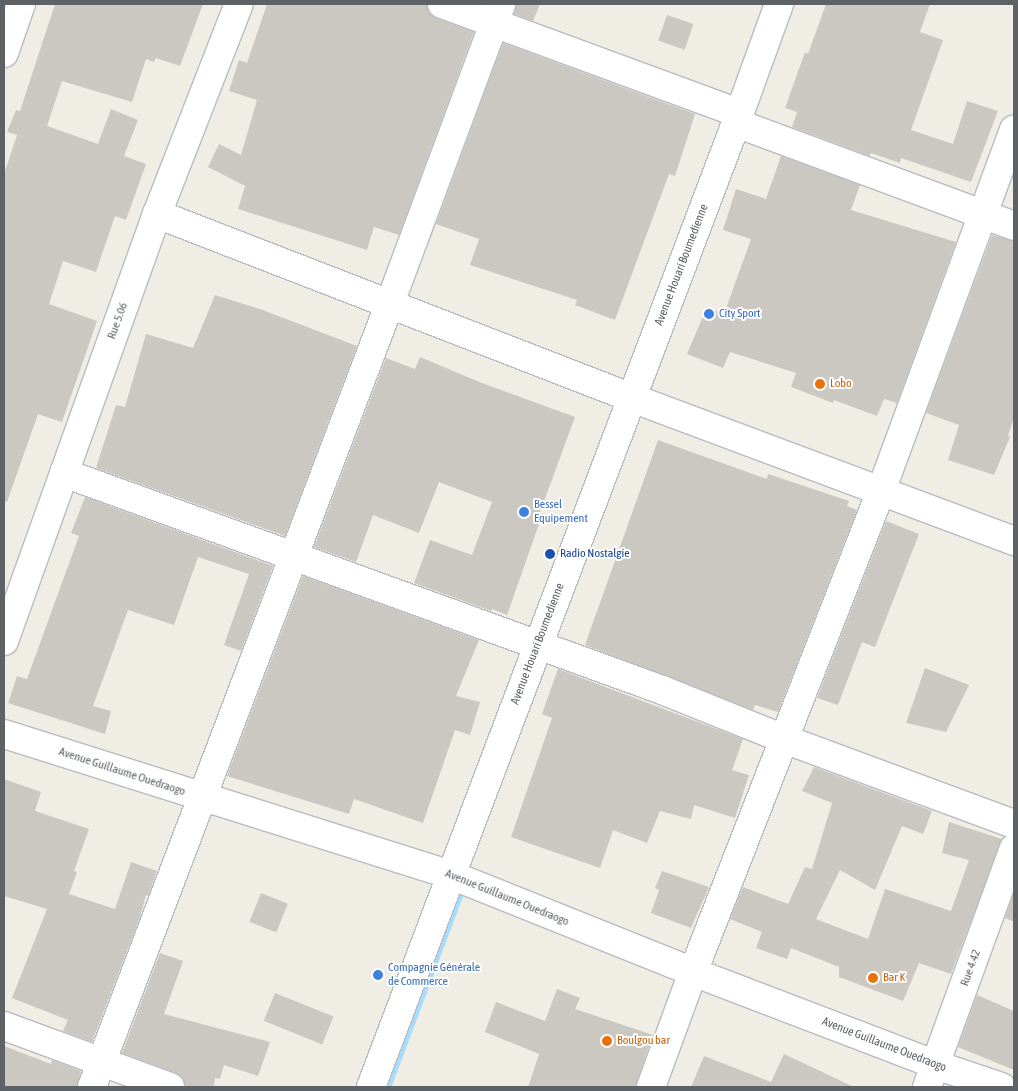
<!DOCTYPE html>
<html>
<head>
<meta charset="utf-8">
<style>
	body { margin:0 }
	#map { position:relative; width:1018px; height:1091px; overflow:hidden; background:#f0ede5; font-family:"Asap Condensed",sans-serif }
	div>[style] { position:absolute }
	.stream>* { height:9px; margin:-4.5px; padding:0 4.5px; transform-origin:4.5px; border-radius:4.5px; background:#a6ddff }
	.building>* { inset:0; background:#cbc8c2; transform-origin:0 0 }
	.roads { filter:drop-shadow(1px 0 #b8bbc0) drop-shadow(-1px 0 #b8bbc0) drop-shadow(0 1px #b8bbc0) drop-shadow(0 -1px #b8bbc0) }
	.street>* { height:28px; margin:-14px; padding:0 14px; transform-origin:14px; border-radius:14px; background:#fff }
	.secondary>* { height:28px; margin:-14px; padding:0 14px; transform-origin:14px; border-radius:14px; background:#fff }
	.dots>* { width:14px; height:14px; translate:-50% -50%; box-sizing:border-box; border:2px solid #fff; border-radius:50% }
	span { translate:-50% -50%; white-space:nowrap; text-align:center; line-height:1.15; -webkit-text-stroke:4px #fff; paint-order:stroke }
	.street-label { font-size:12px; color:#5d6267 }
	.shop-label { font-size:12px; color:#366cbe }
	.left { translate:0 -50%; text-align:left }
	.food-label { font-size:12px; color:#c56008 }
	.transit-label { font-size:12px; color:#164399 }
	.frame { position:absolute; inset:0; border:5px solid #5d6267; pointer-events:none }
</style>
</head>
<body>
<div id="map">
	<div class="stream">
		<i style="left:386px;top:1087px;width:207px;rotate:-69.4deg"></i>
	</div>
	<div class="building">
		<i style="clip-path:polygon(55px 4px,203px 4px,180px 66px,156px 58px,154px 62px,146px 59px,132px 102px,62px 81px,47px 126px,98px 144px,111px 109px,138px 120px,124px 156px,146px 164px,126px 220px,115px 216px,96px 272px,63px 261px,49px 304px,97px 321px,62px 422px,38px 414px,7px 502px,4px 501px,4px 174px,17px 135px,7px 132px,16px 110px,20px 111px)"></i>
		<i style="clip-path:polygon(267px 4px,427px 4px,430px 14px,436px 18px,474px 32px,399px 235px,374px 227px,367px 250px,238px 209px,245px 186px,208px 167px,219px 144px,241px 155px,257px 100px,229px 91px,239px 60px,247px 63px)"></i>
		<i style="clip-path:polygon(516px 4px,540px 4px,533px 21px,514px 14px)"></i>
		<i style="clip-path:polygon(826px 4px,930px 4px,920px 32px,943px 40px,911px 130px,953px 144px,967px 101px,998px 111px,971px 182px,901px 158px,900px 163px,871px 153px,870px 156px,792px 127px,797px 112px,785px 108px,805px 52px,808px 54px)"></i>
		<i style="left:667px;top:15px;width:28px;height:27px;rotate:19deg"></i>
		<i style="clip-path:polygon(503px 43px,695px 114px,675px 176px,669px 174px,615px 320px,575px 305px,577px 300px,470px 265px,479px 239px,436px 224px)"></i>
		<i style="clip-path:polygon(781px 156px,860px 185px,851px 210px,956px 242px,897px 403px,884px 399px,877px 416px,834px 400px,833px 403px,791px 387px,796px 373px,730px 352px,723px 368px,687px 354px,707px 307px,724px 314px,751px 239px,723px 230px,736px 189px,766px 199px)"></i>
		<i style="clip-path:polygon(992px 235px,1014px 241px,1014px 417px,1008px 436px,1010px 437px,994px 475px,948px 460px,959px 425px,926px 413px)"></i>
		<i style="clip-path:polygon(215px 295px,260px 309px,357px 346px,285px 536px,96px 468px,116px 405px,125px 407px,146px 334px,193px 348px)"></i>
		<i style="clip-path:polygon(420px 357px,482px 383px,575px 417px,536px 523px,539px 524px,507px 615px,492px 609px,491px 611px,414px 583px,430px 540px,472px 555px,492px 502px,439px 482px,419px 533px,373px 515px,356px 562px,314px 547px,386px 358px,415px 369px)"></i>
		<i style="clip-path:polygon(658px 440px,767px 479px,768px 474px,849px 501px,847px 506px,857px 510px,778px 712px,755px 705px,753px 710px,585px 645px)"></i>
		<i style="clip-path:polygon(85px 497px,273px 566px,241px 651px,224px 645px,249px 574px,198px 557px,174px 625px,128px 610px,93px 706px,111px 711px,105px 734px,8px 703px,17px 676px,27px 679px,79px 536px,71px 533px)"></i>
		<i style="clip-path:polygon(886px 521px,919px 534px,875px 647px,862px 642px,838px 705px,817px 698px)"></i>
		<i style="clip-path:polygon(303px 576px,479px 640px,456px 696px,480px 702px,470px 735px,455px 730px,423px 823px,354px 799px,349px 814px,227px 776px)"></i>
		<i style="clip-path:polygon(925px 668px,969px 685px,946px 732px,906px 723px)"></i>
		<i style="clip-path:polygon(558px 669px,743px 739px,732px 770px,749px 775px,735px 818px,694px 805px,691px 819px,660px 811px,647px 843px,613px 830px,600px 868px,511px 837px,552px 718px,542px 714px)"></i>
		<i style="clip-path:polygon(814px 767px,932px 811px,923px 834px,902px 826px,875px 890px,840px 870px,816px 919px,868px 939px,885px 889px,951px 911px,969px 860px,942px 853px,949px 822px,1002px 839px,951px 974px,919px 963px,903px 1001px,839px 977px,839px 967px,791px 948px,787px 959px,756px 948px,762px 932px,730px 919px,743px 887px,788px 904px,805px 867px,812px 869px,832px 803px,802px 791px)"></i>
		<i style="clip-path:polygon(4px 779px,41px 792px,35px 811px,89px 829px,74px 871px,77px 872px,69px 894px,115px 909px,131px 862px,157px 871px,148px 896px,146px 895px,140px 917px,92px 1042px,63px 1031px,68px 1020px,12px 998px,47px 909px,4px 896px)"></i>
		<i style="clip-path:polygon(662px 871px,709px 887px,691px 928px,651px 913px,659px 890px,655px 888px)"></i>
		<i style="left:261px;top:893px;width:29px;height:31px;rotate:22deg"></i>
		<i style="clip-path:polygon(1014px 893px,1014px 922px,1005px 918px)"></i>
		<i style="clip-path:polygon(160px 953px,183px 961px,164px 1014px,270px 1042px,258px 1076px,224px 1065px,220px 1079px,215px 1078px,214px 1087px,185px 1087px,182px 1077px,176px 1073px,122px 1053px)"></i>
		<i style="clip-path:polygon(557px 989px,580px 998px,575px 1009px,653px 1035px,635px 1087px,528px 1087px,539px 1054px,485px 1032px,496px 1002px,545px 1021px)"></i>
		<i style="left:275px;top:993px;width:63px;height:30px;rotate:22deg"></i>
		<i style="clip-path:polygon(977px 995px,1014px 1011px,1014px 1070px,958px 1047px)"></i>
		<i style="clip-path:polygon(4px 1046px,51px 1064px,52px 1060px,81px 1071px,77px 1087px,4px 1087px)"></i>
		<i style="clip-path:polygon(784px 1054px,854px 1087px,691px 1087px,704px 1056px,771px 1082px)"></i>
	</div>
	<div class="roads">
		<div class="street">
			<i style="left:442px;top:4px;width:316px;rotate:20.2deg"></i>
			<i style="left:4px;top:53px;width:52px;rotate:-70.9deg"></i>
			<i style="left:736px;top:123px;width:296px;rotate:20.3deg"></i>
			<i style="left:157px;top:214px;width:509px;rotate:21.17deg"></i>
			<i style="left:632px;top:398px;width:408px;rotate:20.5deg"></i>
			<i style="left:64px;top:473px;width:636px;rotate:19.94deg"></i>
			<i style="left:662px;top:690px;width:131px;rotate:21.9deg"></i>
			<i style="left:784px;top:739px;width:245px;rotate:20.3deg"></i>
			<i style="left:4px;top:641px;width:454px;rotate:-70.3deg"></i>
			<i style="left:157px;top:214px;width:225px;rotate:-68.7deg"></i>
			<i style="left:4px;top:734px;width:469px;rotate:17.5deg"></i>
			<i style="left:451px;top:875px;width:261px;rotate:21.8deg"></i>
			<i style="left:693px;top:972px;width:260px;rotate:20.9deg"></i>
			<i style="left:936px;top:1065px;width:69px;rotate:18.7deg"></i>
			<i style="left:4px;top:1026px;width:177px;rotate:20.2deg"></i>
			<i style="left:92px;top:1087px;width:839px;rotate:-69.19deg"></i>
			<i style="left:390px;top:303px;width:319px;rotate:-69.6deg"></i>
			<i style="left:651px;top:1087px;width:122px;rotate:-69.9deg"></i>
			<i style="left:693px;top:972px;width:516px;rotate:-68.65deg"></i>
			<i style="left:881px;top:491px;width:385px;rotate:-69.8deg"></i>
			<i style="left:927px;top:1087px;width:254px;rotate:-70deg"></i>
		</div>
		<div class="secondary">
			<i style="left:371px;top:1087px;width:1031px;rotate:-69.26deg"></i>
			<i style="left:736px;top:123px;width:127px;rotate:-70.1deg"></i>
		</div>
	</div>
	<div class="dots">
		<i style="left:709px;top:314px;background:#3f7fe0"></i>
		<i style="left:820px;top:384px;background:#e8710a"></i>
		<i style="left:524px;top:512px;background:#3f7fe0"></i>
		<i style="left:550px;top:554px;background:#1a4fb4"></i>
		<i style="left:378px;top:975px;background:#3f7fe0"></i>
		<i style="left:873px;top:978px;background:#e8710a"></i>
		<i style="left:607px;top:1041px;background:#e8710a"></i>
	</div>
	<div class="street-label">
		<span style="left:682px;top:265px;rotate:-69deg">Avenue Houari Boumedienne</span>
		<span style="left:118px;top:321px;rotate:-70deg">Rue 5.06</span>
		<span style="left:538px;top:644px;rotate:-69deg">Avenue Houari Boumedienne</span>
		<span style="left:122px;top:772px;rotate:18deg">Avenue Guillaume Ouedraogo</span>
		<span style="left:507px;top:898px;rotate:22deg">Avenue Guillaume Ouedraogo</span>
		<span style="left:971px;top:968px;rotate:-70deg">Rue 4.42</span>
		<span style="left:884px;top:1045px;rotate:21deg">Avenue Guillaume Ouedraogo</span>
	</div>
	<div class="shop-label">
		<span class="left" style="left:719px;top:314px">City Sport</span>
		<span class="left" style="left:534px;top:512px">Bessel<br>Equipement</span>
		<span class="left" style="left:388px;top:975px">Compagnie Générale<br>de Commerce</span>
	</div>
	<div class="food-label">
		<span class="left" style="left:830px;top:384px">Lobo</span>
		<span class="left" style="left:883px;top:978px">Bar K</span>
		<span class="left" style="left:617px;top:1041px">Boulgou bar</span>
	</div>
	<div class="transit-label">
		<span class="left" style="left:560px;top:554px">Radio Nostalgie</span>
	</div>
	<div class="frame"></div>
</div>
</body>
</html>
